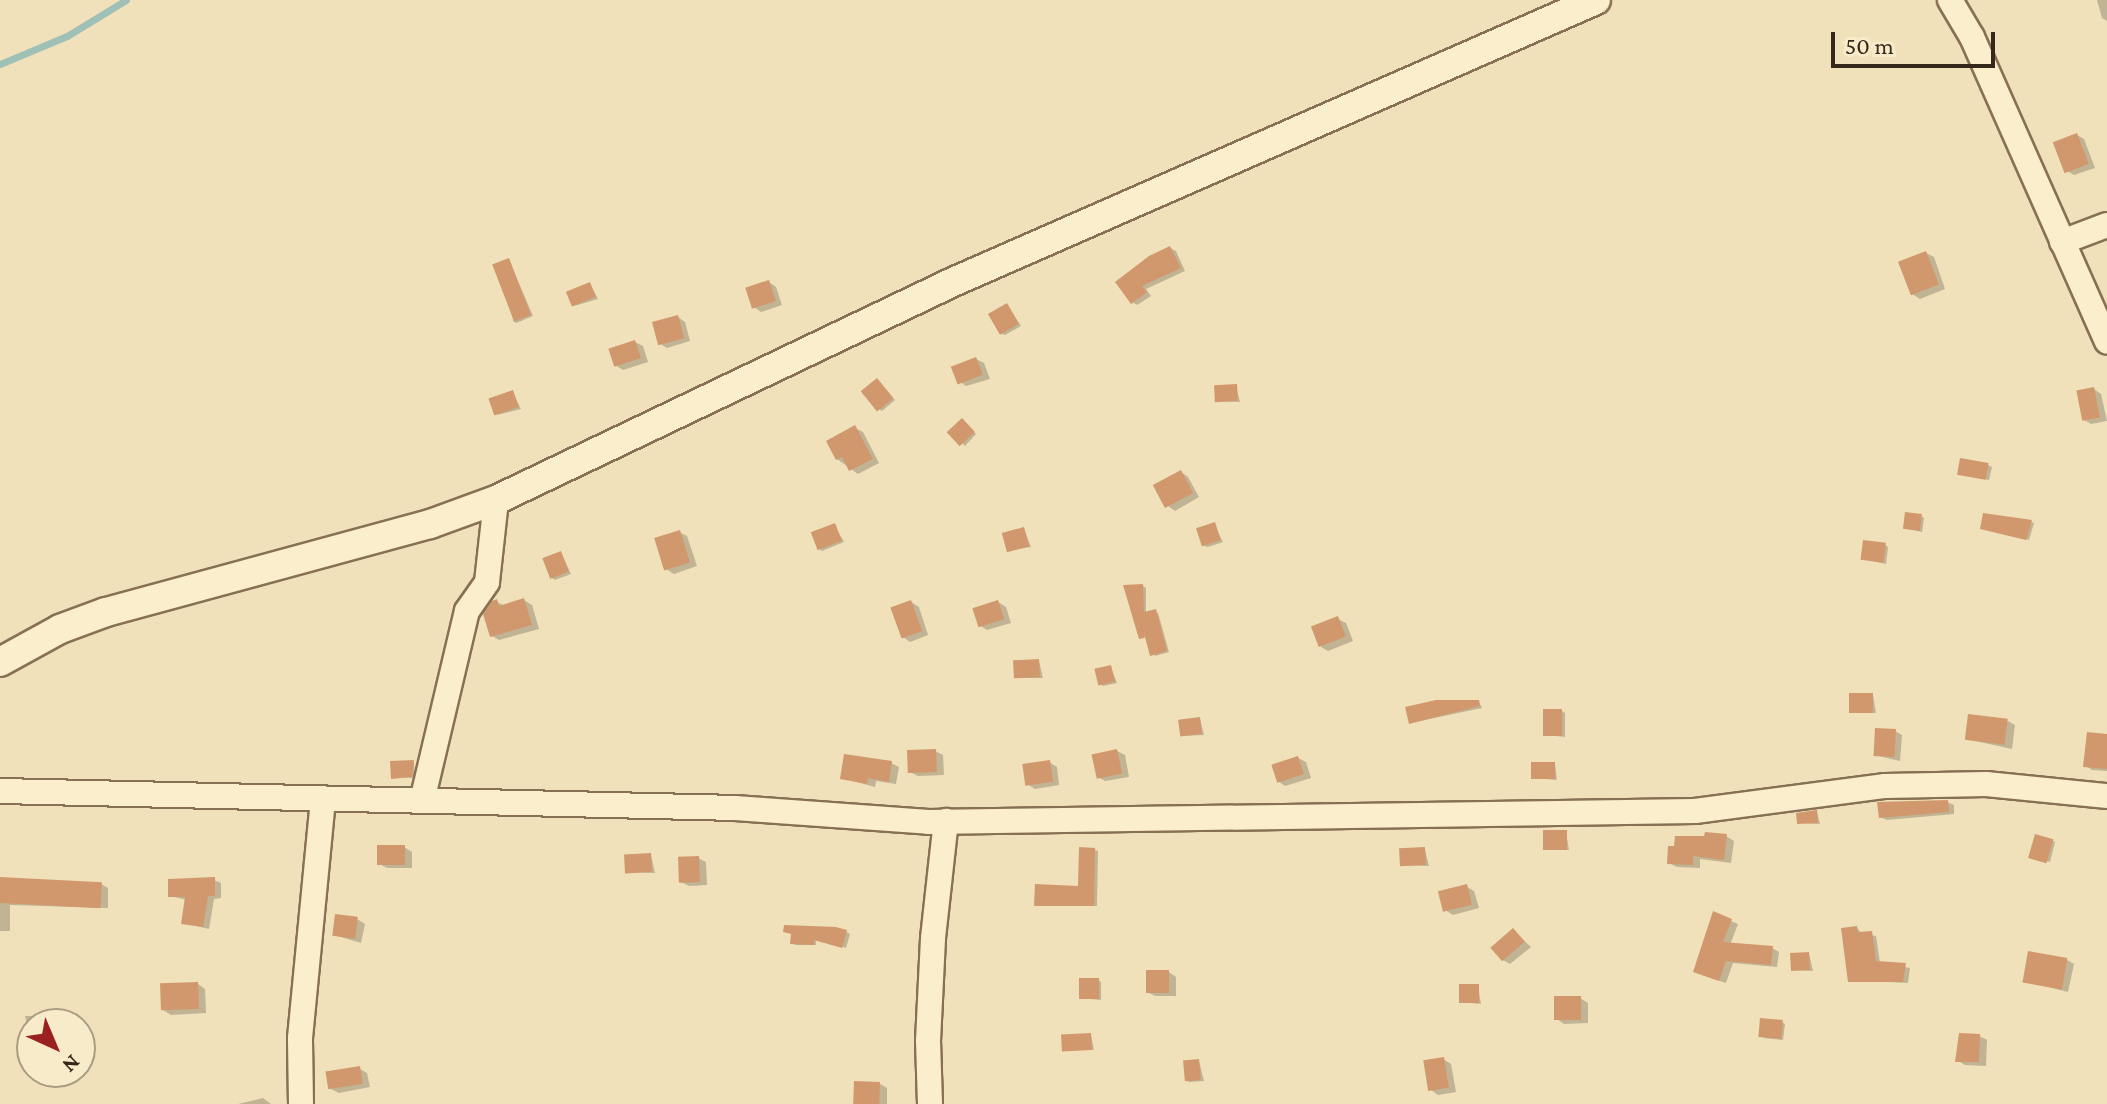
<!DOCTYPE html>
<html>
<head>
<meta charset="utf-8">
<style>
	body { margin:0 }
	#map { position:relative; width:2107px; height:1104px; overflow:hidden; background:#f0e1ba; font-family:"Crimson Pro",serif }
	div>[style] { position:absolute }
	.shadow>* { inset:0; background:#0003 }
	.stream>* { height:7px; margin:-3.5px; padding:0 3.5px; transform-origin:3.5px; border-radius:3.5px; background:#9fc0b7 }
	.building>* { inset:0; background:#d1986d; transform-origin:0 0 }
	.roads { filter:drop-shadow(2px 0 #877053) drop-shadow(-2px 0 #877053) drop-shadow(0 2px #877053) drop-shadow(0 -2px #877053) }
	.minor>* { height:24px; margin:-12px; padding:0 12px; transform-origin:12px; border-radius:12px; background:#fbeecd }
	.tertiary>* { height:28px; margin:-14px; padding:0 14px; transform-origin:14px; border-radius:14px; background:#fbeecd }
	span { translate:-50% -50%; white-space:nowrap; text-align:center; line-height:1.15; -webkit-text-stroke:7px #f7ebc9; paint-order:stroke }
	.north { position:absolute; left:16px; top:1008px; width:80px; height:80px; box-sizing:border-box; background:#f7ebc9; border:2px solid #a99d83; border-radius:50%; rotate:136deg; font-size:22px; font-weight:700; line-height:32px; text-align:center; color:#352719 }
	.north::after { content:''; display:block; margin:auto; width:28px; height:36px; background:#9a2120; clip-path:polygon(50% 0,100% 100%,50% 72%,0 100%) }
	.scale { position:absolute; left:1831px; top:32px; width:164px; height:36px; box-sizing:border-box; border:4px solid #352719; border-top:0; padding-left:10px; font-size:24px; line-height:28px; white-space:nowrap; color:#352719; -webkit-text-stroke:6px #f7ebc9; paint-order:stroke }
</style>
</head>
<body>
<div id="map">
	<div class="shadow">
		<i style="clip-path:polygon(2097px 0,2107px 0,2107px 21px,2102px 18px)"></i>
		<i style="clip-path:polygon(2077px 135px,2084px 139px,2095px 168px,2074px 175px,2067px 171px)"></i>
		<i style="clip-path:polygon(1170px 248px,1176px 251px,1185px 271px,1146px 289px,1151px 296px,1137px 305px,1132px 302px,1118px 282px)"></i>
		<i style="clip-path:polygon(1926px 253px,1934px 257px,1945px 289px,1920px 299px,1912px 294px)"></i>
		<i style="clip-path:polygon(509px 260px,533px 316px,516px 323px,513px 321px)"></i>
		<i style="clip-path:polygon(769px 282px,776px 287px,782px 305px,761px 312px,754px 307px)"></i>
		<i style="clip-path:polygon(590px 284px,598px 299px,574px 306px)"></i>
		<i style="clip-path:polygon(1007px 305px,1021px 326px,1005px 335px,1002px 334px)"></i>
		<i style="clip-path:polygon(678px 317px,685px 322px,690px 341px,667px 348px,659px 343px)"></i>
		<i style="clip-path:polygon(635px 342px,643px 346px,648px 362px,623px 370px,615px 365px)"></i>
		<i style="clip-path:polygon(976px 359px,984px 363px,990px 379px,966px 386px,959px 381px)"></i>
		<i style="clip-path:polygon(878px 380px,895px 400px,882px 411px,879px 409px)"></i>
		<i style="clip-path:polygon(1236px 386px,1240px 402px,1217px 401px)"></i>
		<i style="clip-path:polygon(2094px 389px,2101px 394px,2107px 421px,2091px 424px,2084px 420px)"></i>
		<i style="clip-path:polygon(513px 393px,521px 409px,497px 415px)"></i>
		<i style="clip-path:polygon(965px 422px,976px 434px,965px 446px,950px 432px)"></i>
		<i style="clip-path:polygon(855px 428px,863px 432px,879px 463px,858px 474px,837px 459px)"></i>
		<i style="clip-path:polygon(1988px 465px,1992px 467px,1989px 480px,1962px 475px)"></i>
		<i style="clip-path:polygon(1181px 472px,1188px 477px,1199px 497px,1175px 511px,1168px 506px)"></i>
		<i style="clip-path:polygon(1921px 516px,1924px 518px,1922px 532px,1905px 528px)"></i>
		<i style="clip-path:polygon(2031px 522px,2034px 523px,2029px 540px,1986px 529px)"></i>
		<i style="clip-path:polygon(1214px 525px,1223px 542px,1208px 547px,1204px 546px)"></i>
		<i style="clip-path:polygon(835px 526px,844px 542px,822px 551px,819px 549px)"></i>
		<i style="clip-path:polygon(1024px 529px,1031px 547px,1008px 551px)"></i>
		<i style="clip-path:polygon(679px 532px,687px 536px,697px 566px,674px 574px,666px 569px)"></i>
		<i style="clip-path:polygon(1885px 545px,1888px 547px,1886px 564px,1862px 559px)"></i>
		<i style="clip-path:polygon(561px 553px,571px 574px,555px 580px,552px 578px)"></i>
		<i style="clip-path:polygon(1143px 586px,1146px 588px,1146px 613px,1158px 613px,1169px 652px,1155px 656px,1147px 638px,1140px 637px)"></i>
		<i style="clip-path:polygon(524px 600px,532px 605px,539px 629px,499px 640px,492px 636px,497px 602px,505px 606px)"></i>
		<i style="clip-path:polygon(911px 602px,919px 607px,928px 635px,910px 642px,903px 637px)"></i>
		<i style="clip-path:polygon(998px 602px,1006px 607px,1011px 623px,987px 630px,979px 625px)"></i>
		<i style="clip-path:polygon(1338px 619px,1346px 623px,1353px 641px,1328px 651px,1321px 647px)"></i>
		<i style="clip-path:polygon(1039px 661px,1043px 678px,1016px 678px)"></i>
		<i style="clip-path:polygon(1111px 667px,1117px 683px,1103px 686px,1100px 684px)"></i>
		<i style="clip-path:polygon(1873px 695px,1876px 713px,1851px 712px)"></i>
		<i style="clip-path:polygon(1479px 702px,1482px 708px,1410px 723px)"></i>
		<i style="clip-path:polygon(1562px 711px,1565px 713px,1565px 737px,1546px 735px)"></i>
		<i style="clip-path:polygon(1200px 719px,1204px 735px,1182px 736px)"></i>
		<i style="clip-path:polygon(2008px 721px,2015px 725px,2012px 749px,1966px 739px)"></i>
		<i style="clip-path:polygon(1895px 731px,1902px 735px,1900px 761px,1874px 755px)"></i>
		<i style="clip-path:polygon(2107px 736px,2107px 771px,2092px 770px,2085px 765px)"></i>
		<i style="clip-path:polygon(935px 751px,943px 755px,944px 775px,918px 776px,910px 772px)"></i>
		<i style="clip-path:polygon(1117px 751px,1125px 755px,1129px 777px,1105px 781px,1098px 777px)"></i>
		<i style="clip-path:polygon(1298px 758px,1306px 762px,1311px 778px,1285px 786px,1278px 781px)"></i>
		<i style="clip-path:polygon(414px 762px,415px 778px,393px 777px,392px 763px)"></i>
		<i style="clip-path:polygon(1049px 762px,1057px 767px,1059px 785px,1035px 789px,1027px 784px)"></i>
		<i style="clip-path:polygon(891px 763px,899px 767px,896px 784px,876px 781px,875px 787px,842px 778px)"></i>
		<i style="clip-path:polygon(1555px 764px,1557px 780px,1533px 778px)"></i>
		<i style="clip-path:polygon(1947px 802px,1954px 805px,1954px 814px,1887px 820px,1880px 817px)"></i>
		<i style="clip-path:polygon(1817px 812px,1820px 824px,1799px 823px)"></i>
		<i style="clip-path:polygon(1566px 832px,1569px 850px,1545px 848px)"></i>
		<i style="clip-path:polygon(1726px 836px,1734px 841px,1731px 863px,1700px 859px,1700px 868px,1677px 867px,1669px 863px)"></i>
		<i style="clip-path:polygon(2052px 840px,2055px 842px,2050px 862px,2035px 858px)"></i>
		<i style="clip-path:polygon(404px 847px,412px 852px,412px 868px,387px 868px,379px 864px)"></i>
		<i style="clip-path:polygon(1095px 850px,1098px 851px,1097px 906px,1036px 905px,1080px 888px)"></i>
		<i style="clip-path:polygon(1425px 850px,1429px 866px,1402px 865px)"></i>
		<i style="clip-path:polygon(651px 855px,655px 873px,626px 872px)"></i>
		<i style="clip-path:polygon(698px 858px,706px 862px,707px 885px,689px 886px,681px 882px)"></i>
		<i style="clip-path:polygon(0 879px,101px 884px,108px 888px,108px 908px,10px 905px,10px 931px,0 931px)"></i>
		<i style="clip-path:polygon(214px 880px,221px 883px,221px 898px,214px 899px,209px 929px,183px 923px,187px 900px,170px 896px)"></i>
		<i style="clip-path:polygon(1467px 887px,1474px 891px,1479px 908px,1453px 915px,1445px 910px)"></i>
		<i style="clip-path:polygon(357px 919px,365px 924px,361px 943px,334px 935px)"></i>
		<i style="clip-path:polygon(1731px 921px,1738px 924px,1730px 945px,1772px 948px,1779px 952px,1777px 967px,1733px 963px,1726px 983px,1702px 975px)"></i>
		<i style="clip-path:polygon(785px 927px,847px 932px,850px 934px,846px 948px,816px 940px,816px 945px,795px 945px,793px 934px)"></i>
		<i style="clip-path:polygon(1857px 928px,1862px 934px,1876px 936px,1880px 963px,1910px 968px,1908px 983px,1849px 980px)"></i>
		<i style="clip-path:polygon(1513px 931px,1531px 947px,1510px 964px,1503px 960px)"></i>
		<i style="clip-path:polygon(1809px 954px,1813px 971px,1793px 970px)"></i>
		<i style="clip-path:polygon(2067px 960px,2074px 964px,2068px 992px,2024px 981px)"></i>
		<i style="clip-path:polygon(1169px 972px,1176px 977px,1176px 996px,1155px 996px,1147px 992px)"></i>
		<i style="clip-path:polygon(1098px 980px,1101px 982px,1101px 1000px,1080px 998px)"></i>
		<i style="clip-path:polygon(198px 984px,205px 989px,206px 1013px,171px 1015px,163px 1010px)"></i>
		<i style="clip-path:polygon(1478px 986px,1481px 1004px,1460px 1002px)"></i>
		<i style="clip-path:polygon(1580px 998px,1588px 1003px,1588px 1023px,1564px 1024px,1557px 1019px)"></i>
		<i style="clip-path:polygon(25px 1016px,47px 1016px,50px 1024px,32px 1024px,32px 1031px,28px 1031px)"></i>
		<i style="clip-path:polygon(1782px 1022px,1785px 1024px,1783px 1040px,1763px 1038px)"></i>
		<i style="clip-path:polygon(1091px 1035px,1094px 1050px,1063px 1049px)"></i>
		<i style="clip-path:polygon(1979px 1036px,1987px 1040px,1986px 1066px,1965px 1065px,1957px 1060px)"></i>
		<i style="clip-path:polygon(1443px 1059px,1451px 1064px,1456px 1092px,1438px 1095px,1431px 1090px)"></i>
		<i style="clip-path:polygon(1199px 1061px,1204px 1081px,1189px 1082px,1186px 1080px)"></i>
		<i style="clip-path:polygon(360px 1069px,367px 1073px,370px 1087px,339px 1093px,331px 1089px)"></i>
		<i style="clip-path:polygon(880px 1084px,887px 1088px,887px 1104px,855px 1104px)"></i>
		<i style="clip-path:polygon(263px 1098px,271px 1104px,238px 1104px)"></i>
	</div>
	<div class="stream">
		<i style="left:0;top:64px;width:73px;rotate:-22.7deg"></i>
		<i style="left:67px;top:36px;width:69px;rotate:-31.4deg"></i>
	</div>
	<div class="building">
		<i style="left:2077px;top:133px;width:33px;height:26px;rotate:69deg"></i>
		<i style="clip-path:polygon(1170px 246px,1181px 268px,1142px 286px,1147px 292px,1131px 304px,1115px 282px,1149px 256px)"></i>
		<i style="left:1926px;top:251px;width:36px;height:30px;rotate:69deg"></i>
		<i style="left:509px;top:258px;width:61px;height:18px;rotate:69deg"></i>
		<i style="left:769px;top:280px;width:22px;height:25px;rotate:72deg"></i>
		<i style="left:590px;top:282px;width:16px;height:26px;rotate:68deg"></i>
		<i style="left:1007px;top:303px;width:24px;height:22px;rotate:60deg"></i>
		<i style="left:678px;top:315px;width:24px;height:27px;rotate:75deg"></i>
		<i style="left:635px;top:340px;width:19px;height:28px;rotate:72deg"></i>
		<i style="left:976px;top:357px;width:19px;height:27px;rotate:69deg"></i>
		<i style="left:877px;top:378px;width:26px;height:21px;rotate:51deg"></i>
		<i style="left:1237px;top:384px;width:17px;height:23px;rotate:87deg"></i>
		<i style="left:2094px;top:387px;width:31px;height:18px;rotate:79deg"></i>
		<i style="left:513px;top:390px;width:18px;height:26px;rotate:71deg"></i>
		<i style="left:962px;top:418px;width:19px;height:21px;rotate:47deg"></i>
		<i style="clip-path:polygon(855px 425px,873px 459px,849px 471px,842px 457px,836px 460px,826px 441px)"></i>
		<i style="left:1960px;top:458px;width:29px;height:17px;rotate:10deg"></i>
		<i style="left:1181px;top:470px;width:26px;height:32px;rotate:62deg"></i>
		<i style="left:1905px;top:512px;width:17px;height:17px;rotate:7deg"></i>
		<i style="clip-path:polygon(1983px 513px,2032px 520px,2026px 540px,1980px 529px)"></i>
		<i style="left:1215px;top:522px;width:19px;height:20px;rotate:72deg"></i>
		<i style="left:835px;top:523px;width:19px;height:26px;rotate:69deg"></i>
		<i style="left:1024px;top:527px;width:20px;height:23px;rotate:75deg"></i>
		<i style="left:680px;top:530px;width:34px;height:27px;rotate:73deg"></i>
		<i style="left:1863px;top:540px;width:23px;height:20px;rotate:7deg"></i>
		<i style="left:561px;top:551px;width:22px;height:20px;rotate:69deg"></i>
		<i style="clip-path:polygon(1143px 584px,1144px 612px,1156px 609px,1167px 651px,1150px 656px,1144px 633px,1144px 638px,1139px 639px,1123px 585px)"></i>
		<i style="clip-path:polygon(524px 598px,532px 625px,490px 637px,483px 614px,492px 601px,497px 599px,499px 606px)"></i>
		<i style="left:911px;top:600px;width:33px;height:22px;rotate:70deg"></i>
		<i style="left:998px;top:600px;width:20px;height:27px;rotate:72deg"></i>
		<i style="left:1338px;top:616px;width:22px;height:29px;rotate:69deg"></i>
		<i style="left:1039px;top:659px;width:18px;height:26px;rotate:87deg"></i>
		<i style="left:1111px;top:665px;width:17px;height:17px;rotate:77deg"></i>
		<i style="left:1849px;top:693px;width:24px;height:20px"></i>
		<i style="clip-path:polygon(1436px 700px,1479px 700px,1480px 706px,1409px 724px,1405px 707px)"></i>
		<i style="left:1562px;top:709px;width:27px;height:19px;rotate:90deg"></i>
		<i style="left:1968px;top:714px;width:40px;height:26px;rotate:7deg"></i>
		<i style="left:1200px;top:717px;width:17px;height:22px;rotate:83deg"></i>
		<i style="left:1875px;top:728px;width:21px;height:28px;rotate:3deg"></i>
		<i style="clip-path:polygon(2087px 732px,2107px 734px,2107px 769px,2083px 767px)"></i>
		<i style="left:936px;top:749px;width:23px;height:29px;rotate:88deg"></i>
		<i style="left:1117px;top:749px;width:25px;height:26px;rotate:78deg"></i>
		<i style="clip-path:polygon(844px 754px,892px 761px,889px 782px,868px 778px,867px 784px,840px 779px)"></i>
		<i style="left:1298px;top:756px;width:19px;height:28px;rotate:72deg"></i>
		<i style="clip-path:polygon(414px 760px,412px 777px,391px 779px,390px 761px)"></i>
		<i style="left:1050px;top:760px;width:22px;height:28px;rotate:82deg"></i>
		<i style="left:1531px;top:762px;width:24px;height:17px"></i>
		<i style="clip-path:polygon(1948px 800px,1949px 812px,1879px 818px,1877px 802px)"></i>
		<i style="clip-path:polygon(1817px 810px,1818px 823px,1797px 824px,1796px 813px)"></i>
		<i style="left:1543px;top:830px;width:24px;height:20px"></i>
		<i style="clip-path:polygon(1705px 832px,1727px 834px,1724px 860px,1693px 856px,1693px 865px,1667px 864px,1668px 846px,1674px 846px,1675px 836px,1704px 836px)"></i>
		<i style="left:2035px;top:834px;width:19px;height:25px;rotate:16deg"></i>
		<i style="left:405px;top:845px;width:20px;height:28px;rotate:90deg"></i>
		<i style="clip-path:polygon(1079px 847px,1095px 848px,1094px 906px,1034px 906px,1035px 884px,1078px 886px)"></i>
		<i style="left:1425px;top:847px;width:18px;height:26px;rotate:87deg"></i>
		<i style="left:651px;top:853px;width:19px;height:27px;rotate:87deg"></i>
		<i style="left:699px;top:856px;width:26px;height:21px;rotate:88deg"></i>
		<i style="left:0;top:877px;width:102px;height:26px;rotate:3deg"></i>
		<i style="clip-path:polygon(215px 877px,215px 896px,208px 896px,203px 927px,181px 924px,185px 897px,168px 897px,168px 879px)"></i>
		<i style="left:1467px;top:884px;width:21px;height:30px;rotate:76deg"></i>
		<i style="clip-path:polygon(1713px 911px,1732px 919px,1723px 942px,1773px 946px,1771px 965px,1726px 961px,1719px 981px,1693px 972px)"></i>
		<i style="left:335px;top:914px;width:23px;height:22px;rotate:7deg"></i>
		<i style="clip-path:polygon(784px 925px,836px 927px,847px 930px,842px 948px,814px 940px,814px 945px,790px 944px,791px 934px,783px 932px)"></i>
		<i style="clip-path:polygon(1857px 926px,1858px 932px,1872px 931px,1876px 961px,1906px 963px,1903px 982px,1848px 982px,1841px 928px)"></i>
		<i style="left:1513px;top:928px;width:18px;height:30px;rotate:49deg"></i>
		<i style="left:2028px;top:951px;width:40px;height:32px;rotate:10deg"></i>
		<i style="left:1809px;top:952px;width:18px;height:19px;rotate:87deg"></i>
		<i style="left:1146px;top:970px;width:23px;height:23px"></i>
		<i style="left:1079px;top:978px;width:20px;height:21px"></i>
		<i style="left:198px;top:982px;width:27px;height:38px;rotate:88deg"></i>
		<i style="left:1459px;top:984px;width:20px;height:19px"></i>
		<i style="left:1581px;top:996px;width:24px;height:27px;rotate:90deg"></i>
		<i style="left:1760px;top:1018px;width:23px;height:19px;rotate:5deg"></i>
		<i style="left:1091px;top:1033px;width:17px;height:30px;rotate:87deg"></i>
		<i style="clip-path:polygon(1959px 1033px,1980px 1034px,1979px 1062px,1955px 1062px)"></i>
		<i style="left:1444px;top:1057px;width:31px;height:21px;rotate:81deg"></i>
		<i style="left:1199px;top:1059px;width:21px;height:16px;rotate:85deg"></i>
		<i style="left:360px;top:1066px;width:18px;height:35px;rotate:81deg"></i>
		<i style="left:854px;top:1081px;width:26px;height:23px;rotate:2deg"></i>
	</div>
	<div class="roads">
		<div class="minor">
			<i style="left:1950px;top:0;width:43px;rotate:59.3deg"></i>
			<i style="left:1972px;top:37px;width:333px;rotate:66.1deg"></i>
			<i style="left:2062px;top:242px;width:48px;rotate:-20.7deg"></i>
			<i style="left:0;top:791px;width:735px;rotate:1.32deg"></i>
			<i style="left:735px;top:808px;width:194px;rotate:4.1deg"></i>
			<i style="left:928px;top:822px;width:767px;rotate:-0.82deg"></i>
			<i style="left:1695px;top:811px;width:192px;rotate:-7.5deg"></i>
			<i style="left:1885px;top:786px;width:101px;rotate:-1.1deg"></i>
			<i style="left:1986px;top:784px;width:122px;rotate:5.7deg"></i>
			<i style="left:422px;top:801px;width:195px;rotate:-76.7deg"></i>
			<i style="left:467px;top:611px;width:35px;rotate:-55deg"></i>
			<i style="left:487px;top:582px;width:82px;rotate:-83.7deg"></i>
			<i style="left:301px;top:1104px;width:66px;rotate:-90.9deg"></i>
			<i style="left:300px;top:1038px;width:241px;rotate:-84.5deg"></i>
			<i style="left:930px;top:1104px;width:63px;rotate:-91.8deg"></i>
			<i style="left:928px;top:1041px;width:103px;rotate:-87.2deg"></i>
			<i style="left:933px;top:938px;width:118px;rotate:-83.7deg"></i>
		</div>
		<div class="tertiary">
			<i style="left:0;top:662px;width:68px;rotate:-28.8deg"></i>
			<i style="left:60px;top:629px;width:49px;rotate:-20.3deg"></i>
			<i style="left:106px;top:612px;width:336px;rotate:-15.2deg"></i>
			<i style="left:430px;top:524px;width:70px;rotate:-20deg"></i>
			<i style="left:496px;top:500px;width:506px;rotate:-25.5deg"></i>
			<i style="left:953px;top:282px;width:702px;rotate:-23.68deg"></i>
		</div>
	</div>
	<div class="north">N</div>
	<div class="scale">50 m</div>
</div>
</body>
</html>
